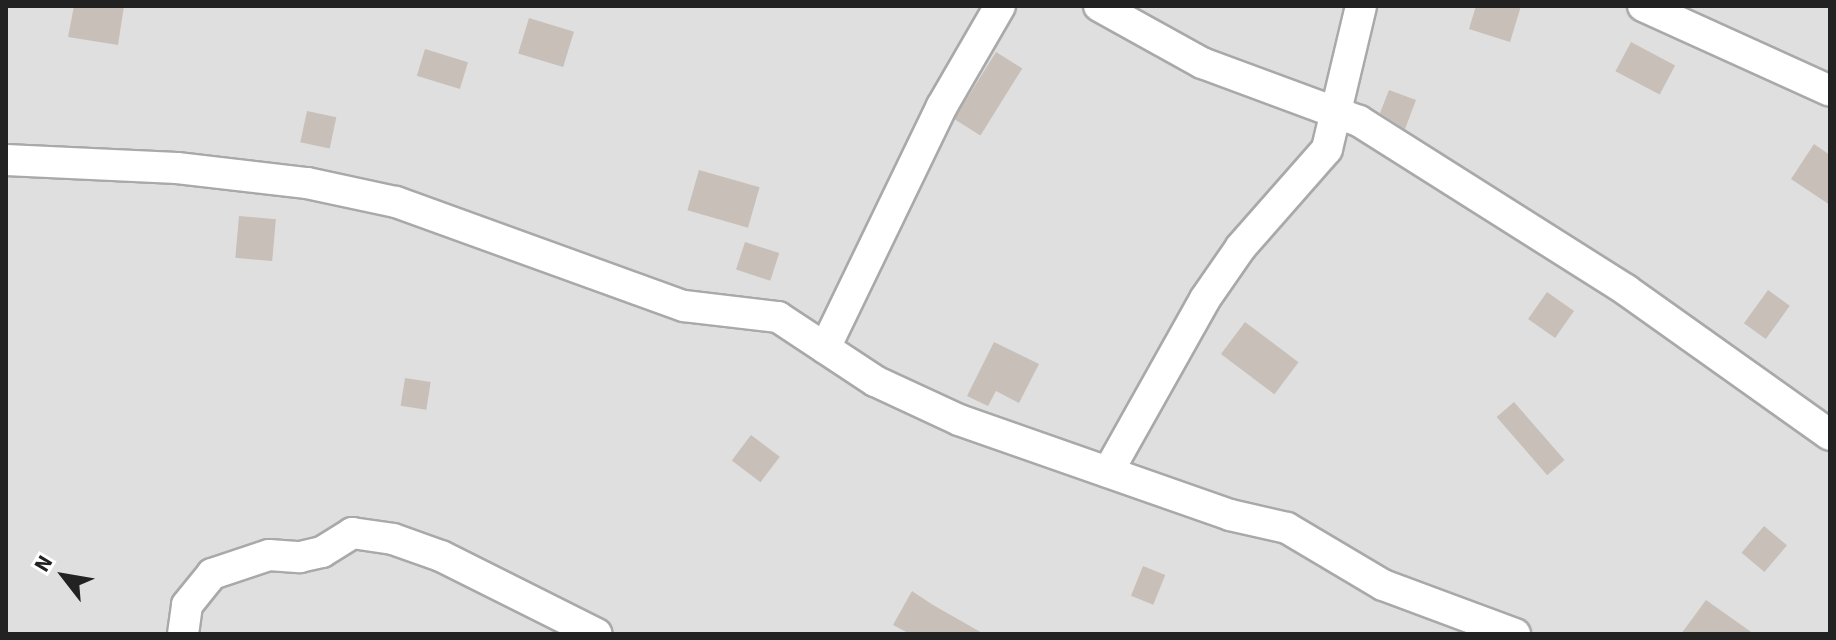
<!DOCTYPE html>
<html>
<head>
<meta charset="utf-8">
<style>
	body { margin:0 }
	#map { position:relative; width:1836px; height:640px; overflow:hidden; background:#f2efe9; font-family:"Source Sans 3",sans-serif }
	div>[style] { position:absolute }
	.residential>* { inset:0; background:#e0dfdf; transform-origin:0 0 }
	.building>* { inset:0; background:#c7bfb8; transform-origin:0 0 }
	.roads { filter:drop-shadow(2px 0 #a9a9a9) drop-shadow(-2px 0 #a9a9a9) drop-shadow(0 2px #a9a9a9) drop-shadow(0 -2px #a9a9a9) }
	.minor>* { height:30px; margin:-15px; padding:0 15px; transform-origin:15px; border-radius:15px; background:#fff }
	span { translate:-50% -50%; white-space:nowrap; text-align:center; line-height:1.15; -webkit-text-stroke:6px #fff; paint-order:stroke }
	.frame { position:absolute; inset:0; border:8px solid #222; pointer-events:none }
	.north { position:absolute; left:24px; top:536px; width:80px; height:80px; -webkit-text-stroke:6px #fff; paint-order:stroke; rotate:301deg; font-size:22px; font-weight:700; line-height:32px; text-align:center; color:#222 }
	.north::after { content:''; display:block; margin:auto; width:28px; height:36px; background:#222; clip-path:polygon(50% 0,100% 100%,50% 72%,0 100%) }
</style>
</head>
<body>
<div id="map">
	<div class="residential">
		<i style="left:6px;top:6px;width:1824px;height:628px"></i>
	</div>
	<div class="building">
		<i style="clip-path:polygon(74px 6px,124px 6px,118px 45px,68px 37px)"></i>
		<i style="clip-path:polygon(1476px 6px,1521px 6px,1510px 42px,1469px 29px)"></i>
		<i style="left:529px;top:18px;width:47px;height:37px;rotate:17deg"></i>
		<i style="left:1631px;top:42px;width:50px;height:33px;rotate:28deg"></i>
		<i style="left:425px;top:49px;width:45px;height:28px;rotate:17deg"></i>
		<i style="left:996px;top:52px;width:31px;height:79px;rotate:32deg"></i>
		<i style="clip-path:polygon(1389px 90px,1416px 100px,1405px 129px,1380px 113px)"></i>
		<i style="left:307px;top:111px;width:30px;height:32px;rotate:12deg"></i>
		<i style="clip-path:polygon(1814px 144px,1830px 155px,1830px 205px,1791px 179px)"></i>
		<i style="left:699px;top:170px;width:63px;height:42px;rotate:16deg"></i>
		<i style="left:239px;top:216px;width:37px;height:42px;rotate:5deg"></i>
		<i style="left:745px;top:242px;width:36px;height:29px;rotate:18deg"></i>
		<i style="left:1768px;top:290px;width:27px;height:41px;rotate:36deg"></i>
		<i style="left:1547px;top:292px;width:33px;height:33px;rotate:35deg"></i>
		<i style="left:1245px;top:322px;width:67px;height:40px;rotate:37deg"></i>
		<i style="clip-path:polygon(994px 342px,1039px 364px,1019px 403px,996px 391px,988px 406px,967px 396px)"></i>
		<i style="left:405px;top:378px;width:26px;height:28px;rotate:9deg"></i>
		<i style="left:1514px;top:402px;width:77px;height:23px;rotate:49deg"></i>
		<i style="left:751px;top:435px;width:36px;height:32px;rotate:37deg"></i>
		<i style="left:1764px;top:526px;width:30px;height:35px;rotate:40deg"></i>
		<i style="left:1143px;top:566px;width:24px;height:32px;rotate:22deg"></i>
		<i style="clip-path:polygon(912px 591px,933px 605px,984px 634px,910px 634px,893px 625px)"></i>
		<i style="clip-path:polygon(1706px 600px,1754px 634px,1681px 634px)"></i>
	</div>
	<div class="roads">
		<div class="minor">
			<i style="left:1099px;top:6px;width:118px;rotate:29deg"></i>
			<i style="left:1202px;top:63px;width:167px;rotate:20.3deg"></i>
			<i style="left:1359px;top:121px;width:316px;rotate:32.3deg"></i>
			<i style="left:1626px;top:290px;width:250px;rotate:35.4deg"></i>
			<i style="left:1643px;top:6px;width:205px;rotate:24.4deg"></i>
			<i style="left:6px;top:160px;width:171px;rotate:2.7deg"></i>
			<i style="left:177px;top:168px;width:131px;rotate:6.6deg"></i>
			<i style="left:307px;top:183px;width:91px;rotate:12.1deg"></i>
			<i style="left:396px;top:202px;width:306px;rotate:19.9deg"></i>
			<i style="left:684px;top:306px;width:95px;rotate:6.7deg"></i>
			<i style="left:778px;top:317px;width:116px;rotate:33.4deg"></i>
			<i style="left:875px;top:381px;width:93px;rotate:24.9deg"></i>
			<i style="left:959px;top:420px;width:287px;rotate:19.3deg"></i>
			<i style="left:1230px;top:515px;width:58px;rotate:12.8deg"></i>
			<i style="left:1287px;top:528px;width:112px;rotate:30.7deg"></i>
			<i style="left:1383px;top:585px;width:141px;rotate:20.4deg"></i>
			<i style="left:825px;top:348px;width:269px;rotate:-64.2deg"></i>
			<i style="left:942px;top:106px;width:116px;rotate:-59.9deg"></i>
			<i style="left:1108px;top:472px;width:198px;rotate:-60.7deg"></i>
			<i style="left:1205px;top:299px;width:63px;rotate:-55.3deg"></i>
			<i style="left:1241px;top:247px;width:130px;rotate:-48.7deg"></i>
			<i style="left:1327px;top:149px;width:147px;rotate:-76.6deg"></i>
			<i style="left:183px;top:634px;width:29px;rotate:-82deg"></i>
			<i style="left:187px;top:605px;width:40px;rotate:-51deg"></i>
			<i style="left:212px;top:574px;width:60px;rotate:-18.4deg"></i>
			<i style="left:269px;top:555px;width:31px;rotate:4deg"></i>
			<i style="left:300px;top:557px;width:23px;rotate:-13deg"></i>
			<i style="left:322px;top:552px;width:36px;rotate:-32deg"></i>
			<i style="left:352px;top:533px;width:41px;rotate:8.3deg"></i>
			<i style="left:393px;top:539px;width:51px;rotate:19.5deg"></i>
			<i style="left:441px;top:556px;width:174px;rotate:26.6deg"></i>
		</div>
	</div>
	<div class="frame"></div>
	<div class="north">N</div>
</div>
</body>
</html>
